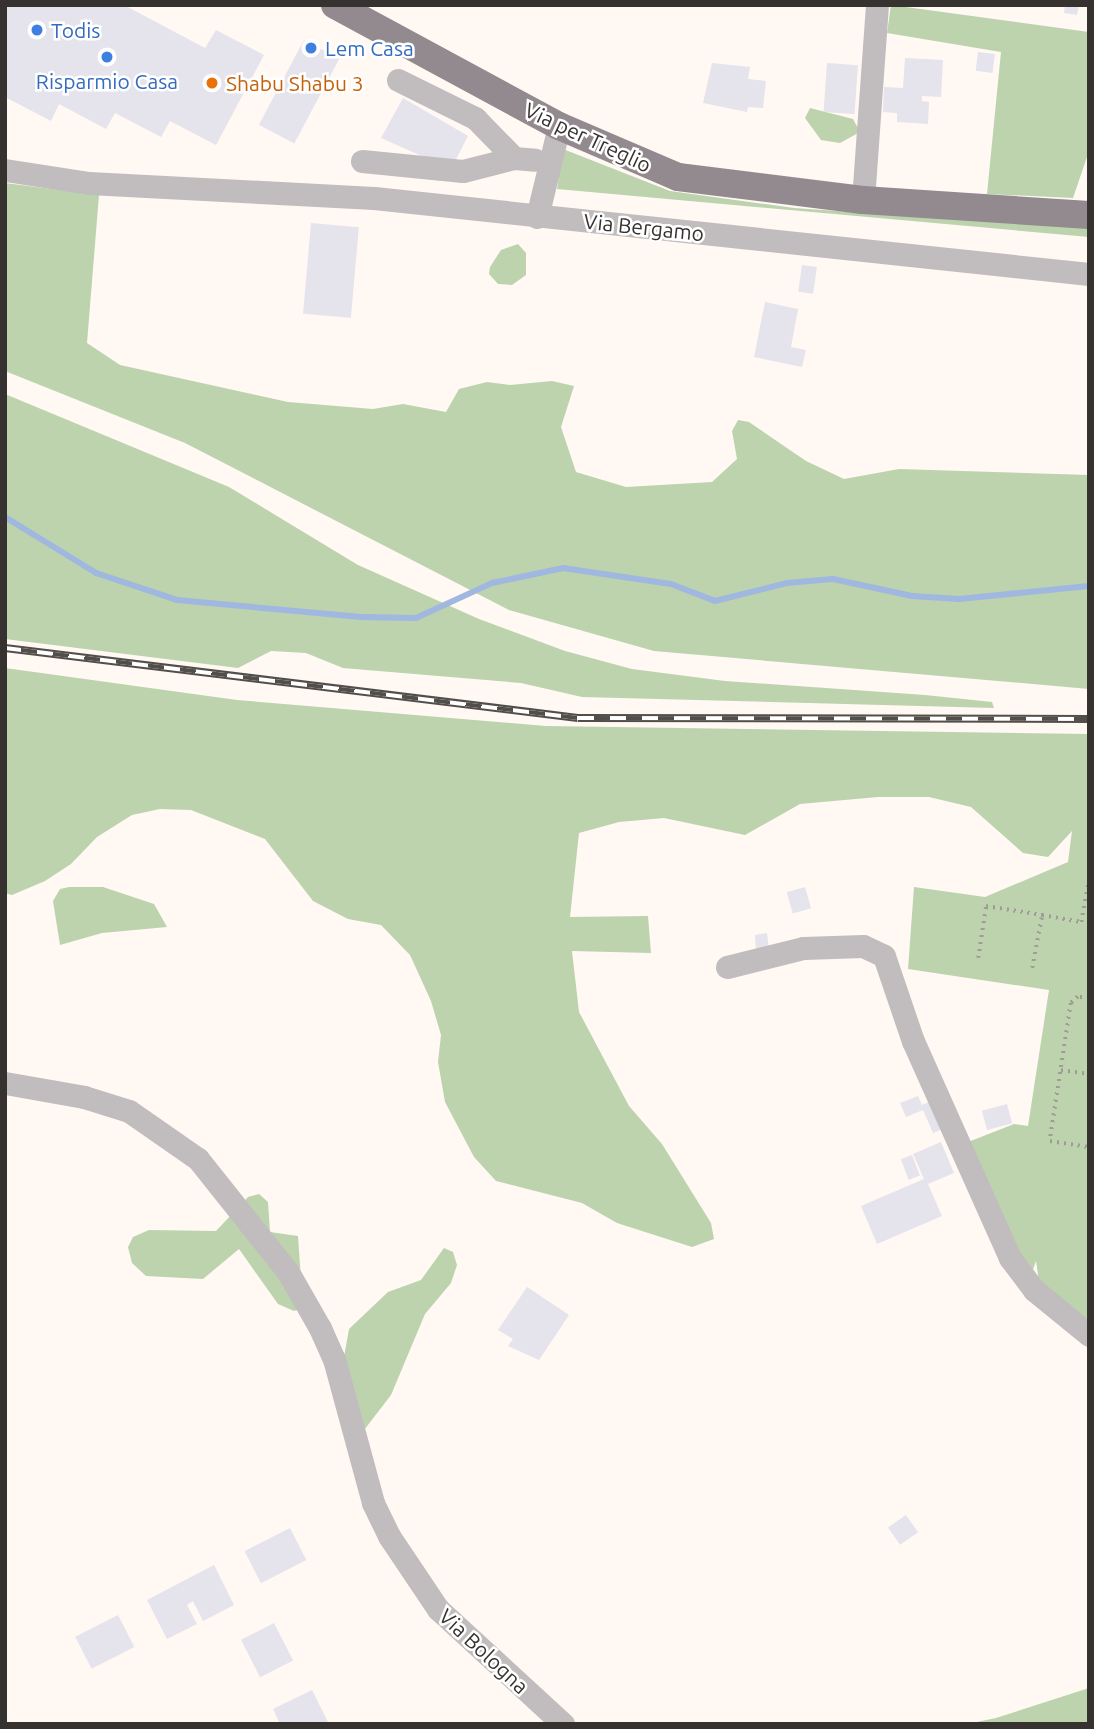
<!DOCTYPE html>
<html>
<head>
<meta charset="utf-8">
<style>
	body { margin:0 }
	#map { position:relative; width:1094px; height:1729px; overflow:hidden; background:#fff8f3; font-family:Ubuntu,sans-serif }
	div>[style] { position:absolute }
	.green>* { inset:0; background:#bcd3ae }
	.stream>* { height:6px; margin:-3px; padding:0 3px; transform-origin:3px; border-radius:3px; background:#a0b7e0 }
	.building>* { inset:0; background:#e5e3ec; transform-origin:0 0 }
	.path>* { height:3.5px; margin-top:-1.75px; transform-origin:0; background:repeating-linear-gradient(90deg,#a09b97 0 2px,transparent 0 7px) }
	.minor>* { height:23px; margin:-11.5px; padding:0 11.5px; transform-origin:11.5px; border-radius:11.5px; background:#c1bdbf }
	.major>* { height:28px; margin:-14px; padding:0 14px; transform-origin:14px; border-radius:14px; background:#928a8e }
	.rail>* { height:8px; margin-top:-4px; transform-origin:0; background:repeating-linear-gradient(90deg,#fff 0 16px,#524f4b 0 32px); box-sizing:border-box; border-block:2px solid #524f4b }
	.dots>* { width:19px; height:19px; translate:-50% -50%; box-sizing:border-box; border:4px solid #fff; border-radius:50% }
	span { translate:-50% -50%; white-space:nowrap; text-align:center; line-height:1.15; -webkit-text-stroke:5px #fff; paint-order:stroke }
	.shop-label { font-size:21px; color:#366cbe }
	.left { translate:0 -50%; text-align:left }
	.food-label { font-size:21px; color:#c56008 }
	.street-label { font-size:21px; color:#35322f }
	.frame { position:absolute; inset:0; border:7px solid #35322f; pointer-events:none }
</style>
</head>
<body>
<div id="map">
	<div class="green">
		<i style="clip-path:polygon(891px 5px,1089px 32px,1089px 151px,1073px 198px,987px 194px,1001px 52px,887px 33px)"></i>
		<i style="clip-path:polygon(810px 108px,853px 119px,860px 132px,840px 143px,821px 140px,805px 118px)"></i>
		<i style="clip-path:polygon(563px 149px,670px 191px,794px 208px,1089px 228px,1089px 237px,557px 189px)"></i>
		<i style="clip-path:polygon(5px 183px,99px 195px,87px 343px,120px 365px,288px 402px,373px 409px,403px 404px,446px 412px,459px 389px,487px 382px,510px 385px,552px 381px,574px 386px,561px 427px,576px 472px,626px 487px,712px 482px,737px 459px,732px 431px,738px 420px,749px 422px,806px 461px,844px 479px,899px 469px,1089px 475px,1089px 689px,654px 651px,509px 610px,185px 443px,5px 371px)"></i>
		<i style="clip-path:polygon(518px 244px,526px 253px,526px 275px,512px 285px,498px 284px,489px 274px,490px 267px,501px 250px)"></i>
		<i style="clip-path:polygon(5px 394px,229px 487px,358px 565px,479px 619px,565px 651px,632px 669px,725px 681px,925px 695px,992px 702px,994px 708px,582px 697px,521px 683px,343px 668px,306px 653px,271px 651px,238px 668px,5px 639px)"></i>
		<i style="clip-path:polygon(5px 668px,237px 700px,546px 726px,1089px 734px,1089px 1329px,1040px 1288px,1036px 1261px,1029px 1281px,963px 1144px,1014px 1124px,1028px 1126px,1049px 990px,908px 969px,914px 887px,985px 897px,1068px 862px,1072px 831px,1048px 857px,1023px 853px,971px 807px,929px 797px,878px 797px,800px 804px,745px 835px,664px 818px,619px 822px,579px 833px,570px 917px,648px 916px,651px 953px,572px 951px,579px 1012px,629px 1106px,662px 1144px,711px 1223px,714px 1239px,692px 1247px,617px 1223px,582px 1203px,496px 1181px,474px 1157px,445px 1102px,438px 1062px,441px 1035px,431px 1001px,410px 955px,381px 925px,348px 919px,313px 901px,265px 839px,191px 810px,160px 809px,132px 815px,97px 837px,71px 864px,45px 881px,12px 895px,5px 893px)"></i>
		<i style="clip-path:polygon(69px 887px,103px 887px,154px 904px,167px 927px,102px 933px,60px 945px,53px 901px,60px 889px)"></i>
		<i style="clip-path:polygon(259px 1194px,268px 1202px,270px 1232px,298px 1236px,303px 1308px,294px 1311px,278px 1304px,239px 1249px,203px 1279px,146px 1276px,132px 1263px,128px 1247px,133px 1237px,149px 1230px,216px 1231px,248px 1197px)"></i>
		<i style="clip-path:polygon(444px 1248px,453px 1252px,457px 1265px,451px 1283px,425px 1314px,391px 1395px,361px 1434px,344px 1357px,349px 1329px,388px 1292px,421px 1280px)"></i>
		<i style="clip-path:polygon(1089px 1688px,1089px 1724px,967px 1724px,996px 1718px)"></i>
	</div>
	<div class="stream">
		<i style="left:5px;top:517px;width:107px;rotate:31.6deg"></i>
		<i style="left:96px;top:573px;width:85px;rotate:18.4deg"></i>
		<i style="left:177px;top:600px;width:185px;rotate:5.3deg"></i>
		<i style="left:361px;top:617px;width:55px;rotate:1deg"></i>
		<i style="left:416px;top:618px;width:84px;rotate:-24.7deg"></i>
		<i style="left:492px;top:583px;width:73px;rotate:-11.9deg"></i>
		<i style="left:563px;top:568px;width:109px;rotate:8.4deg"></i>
		<i style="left:671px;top:584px;width:47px;rotate:21.1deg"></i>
		<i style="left:715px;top:601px;width:74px;rotate:-14deg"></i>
		<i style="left:787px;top:583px;width:46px;rotate:-5deg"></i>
		<i style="left:833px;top:579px;width:81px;rotate:12.1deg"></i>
		<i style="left:912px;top:596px;width:47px;rotate:3.7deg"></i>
		<i style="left:959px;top:599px;width:131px;rotate:-5.7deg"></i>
	</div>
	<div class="building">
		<i style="clip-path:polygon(5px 5px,124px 5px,205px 48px,216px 30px,264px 55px,216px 145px,170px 121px,161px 137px,115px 113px,106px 129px,59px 104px,51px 121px,5px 97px)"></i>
		<i style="clip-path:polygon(1065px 5px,1079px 5px,1077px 15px,1064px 13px)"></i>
		<i style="left:304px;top:40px;width:40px;height:96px;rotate:28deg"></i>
		<i style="left:978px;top:52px;width:17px;height:19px;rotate:7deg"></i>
		<i style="clip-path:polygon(905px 58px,943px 60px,941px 97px,922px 96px,922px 101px,929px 102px,928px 124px,897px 122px,897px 113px,883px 112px,884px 87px,903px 88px)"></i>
		<i style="clip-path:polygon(712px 63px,750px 67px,748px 79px,766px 81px,763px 108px,748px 107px,747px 112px,703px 103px)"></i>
		<i style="left:827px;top:63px;width:31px;height:49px;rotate:4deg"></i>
		<i style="clip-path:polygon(403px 98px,468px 136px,451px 169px,381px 138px)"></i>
		<i style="left:311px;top:223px;width:48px;height:91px;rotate:5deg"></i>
		<i style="left:802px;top:265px;width:15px;height:27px;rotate:8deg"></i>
		<i style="clip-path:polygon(765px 302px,798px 309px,791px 347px,806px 350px,802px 367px,754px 357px)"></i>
		<i style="left:805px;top:887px;width:22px;height:19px;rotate:74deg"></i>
		<i style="clip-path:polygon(767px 933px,769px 950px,756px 953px,755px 935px)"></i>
		<i style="clip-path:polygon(918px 1096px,922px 1105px,933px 1100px,945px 1128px,933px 1133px,923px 1110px,906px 1117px,900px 1103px)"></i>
		<i style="left:1007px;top:1104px;width:20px;height:26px;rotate:75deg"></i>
		<i style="clip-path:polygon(941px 1142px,954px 1173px,928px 1184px,942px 1216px,877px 1244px,861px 1206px,924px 1179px,913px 1154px)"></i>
		<i style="left:912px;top:1155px;width:22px;height:12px;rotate:69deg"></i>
		<i style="clip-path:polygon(527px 1287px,569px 1315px,539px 1360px,508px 1346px,513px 1339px,498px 1330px)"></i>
		<i style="left:906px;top:1515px;width:21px;height:22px;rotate:55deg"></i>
		<i style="left:290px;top:1528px;width:36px;height:51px;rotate:63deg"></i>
		<i style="clip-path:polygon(214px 1565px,234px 1605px,203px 1621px,193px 1601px,187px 1605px,197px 1624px,167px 1639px,147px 1600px)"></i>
		<i style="left:118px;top:1615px;width:36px;height:48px;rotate:63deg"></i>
		<i style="left:274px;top:1623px;width:42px;height:37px;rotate:63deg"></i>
		<i style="clip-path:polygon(312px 1690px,329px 1724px,280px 1724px,273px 1709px)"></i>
	</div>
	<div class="path">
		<i style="left:978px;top:958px;width:53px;rotate:-81.3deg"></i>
		<i style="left:986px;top:906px;width:57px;rotate:9.1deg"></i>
		<i style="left:1032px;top:968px;width:54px;rotate:-79.3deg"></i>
		<i style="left:1042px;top:915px;width:40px;rotate:10deg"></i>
		<i style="left:1081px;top:922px;width:44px;rotate:-79.5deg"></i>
		<i style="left:1089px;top:999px;width:11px;rotate:-170deg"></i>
		<i style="left:1078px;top:997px;width:9px;rotate:139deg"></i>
		<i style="left:1071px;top:1003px;width:140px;rotate:98.7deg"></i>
		<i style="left:1050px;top:1141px;width:39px;rotate:9deg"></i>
		<i style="left:1061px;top:1070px;width:28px;rotate:8deg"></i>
	</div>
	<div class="minor">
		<i style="left:398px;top:80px;width:86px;rotate:26.3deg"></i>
		<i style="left:475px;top:118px;width:56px;rotate:45.7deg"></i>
		<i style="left:362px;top:161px;width:101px;rotate:5.7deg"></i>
		<i style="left:463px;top:171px;width:53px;rotate:-14.3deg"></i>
		<i style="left:514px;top:158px;width:21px;rotate:5deg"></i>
		<i style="left:5px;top:170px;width:85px;rotate:8.8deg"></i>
		<i style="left:89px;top:183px;width:285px;rotate:3deg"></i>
		<i style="left:374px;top:198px;width:719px;rotate:6.07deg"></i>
		<i style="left:863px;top:200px;width:196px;rotate:-85.9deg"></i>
		<i style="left:537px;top:217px;width:94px;rotate:-76.4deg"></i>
		<i style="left:727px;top:967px;width:78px;rotate:-14deg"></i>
		<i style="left:803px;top:948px;width:60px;rotate:-1.9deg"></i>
		<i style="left:863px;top:946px;width:23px;rotate:25deg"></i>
		<i style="left:884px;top:956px;width:90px;rotate:71.2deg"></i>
		<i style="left:913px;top:1041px;width:238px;rotate:65.9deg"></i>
		<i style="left:1010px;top:1258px;width:40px;rotate:53deg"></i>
		<i style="left:1034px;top:1290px;width:71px;rotate:39.3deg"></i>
		<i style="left:5px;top:1083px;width:80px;rotate:10deg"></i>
		<i style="left:84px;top:1097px;width:47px;rotate:17.3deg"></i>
		<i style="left:129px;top:1111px;width:84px;rotate:34.8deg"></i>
		<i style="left:198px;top:1159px;width:144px;rotate:51.5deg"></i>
		<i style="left:288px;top:1272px;width:64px;rotate:60.3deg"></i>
		<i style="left:320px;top:1328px;width:34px;rotate:66deg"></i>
		<i style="left:334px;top:1359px;width:149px;rotate:74.8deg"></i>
		<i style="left:373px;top:1503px;width:37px;rotate:64deg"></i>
		<i style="left:389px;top:1536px;width:88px;rotate:56.1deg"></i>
		<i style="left:438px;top:1609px;width:170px;rotate:42.6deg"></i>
	</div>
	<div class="major">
		<i style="left:335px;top:5px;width:255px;rotate:28.4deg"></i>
		<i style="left:559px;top:126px;width:129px;rotate:23.2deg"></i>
		<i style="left:678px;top:177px;width:186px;rotate:7.1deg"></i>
		<i style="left:863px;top:200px;width:226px;rotate:3.8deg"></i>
	</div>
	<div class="rail">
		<i style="left:5px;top:648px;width:577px;rotate:6.96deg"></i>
		<i style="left:578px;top:718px;width:511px;rotate:0.11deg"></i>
	</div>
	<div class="dots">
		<i style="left:37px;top:30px;background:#3f7fe0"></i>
		<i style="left:311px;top:48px;background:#3f7fe0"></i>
		<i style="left:107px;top:57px;background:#3f7fe0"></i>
		<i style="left:212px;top:83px;background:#e8710a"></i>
	</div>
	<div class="shop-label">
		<span class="left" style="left:51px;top:30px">Todis</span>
		<span class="left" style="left:325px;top:48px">Lem Casa</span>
		<span style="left:107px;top:81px">Risparmio Casa</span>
	</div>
	<div class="food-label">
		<span class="left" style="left:226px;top:83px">Shabu Shabu 3</span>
	</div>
	<div class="street-label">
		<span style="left:588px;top:137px;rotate:25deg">Via per Treglio</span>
		<span style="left:644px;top:227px;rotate:6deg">Via Bergamo</span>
		<span style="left:484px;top:1651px;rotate:43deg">Via Bologna</span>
	</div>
	<div class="frame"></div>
</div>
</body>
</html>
